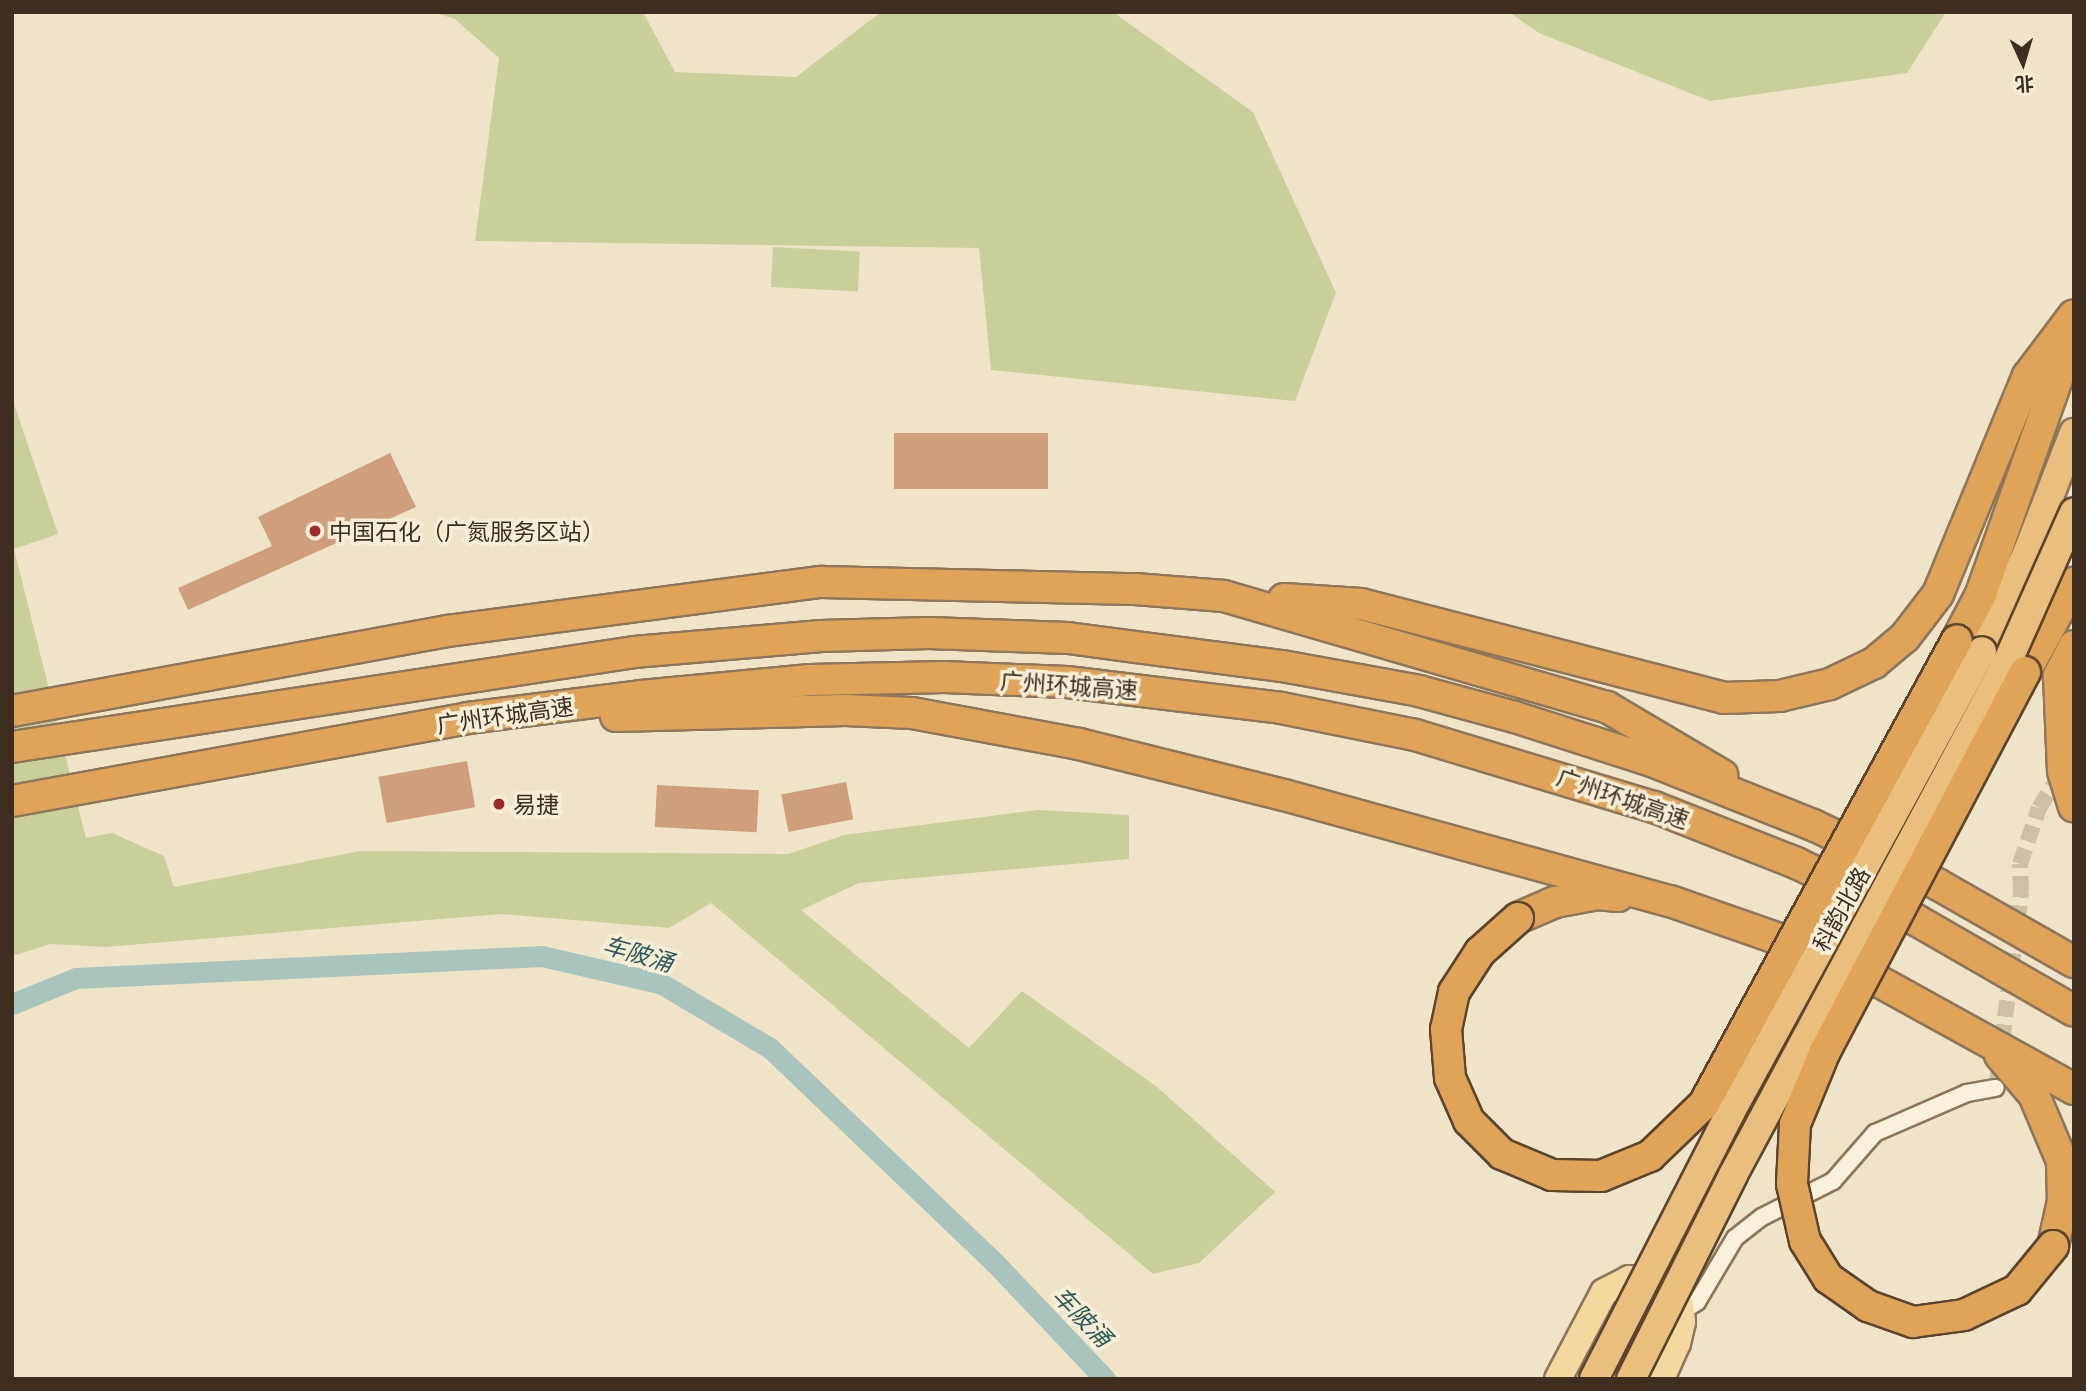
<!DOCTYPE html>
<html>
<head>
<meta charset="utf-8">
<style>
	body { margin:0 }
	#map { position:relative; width:2086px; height:1391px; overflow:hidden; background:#f0e4c8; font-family:"IBM Plex Serif","Noto Sans SC",serif }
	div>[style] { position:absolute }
	.green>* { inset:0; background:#c9cf9b; transform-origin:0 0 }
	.canal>* { height:21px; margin:-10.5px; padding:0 10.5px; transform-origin:10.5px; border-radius:10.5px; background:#a9c4bc }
	.building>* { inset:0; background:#cf9f7d; transform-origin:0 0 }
	.minor-tunnel>* { height:16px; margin-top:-8px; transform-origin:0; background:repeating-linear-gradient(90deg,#ccc0a6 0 16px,transparent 0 24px) }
	.roads { filter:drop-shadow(2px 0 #8d765c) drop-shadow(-2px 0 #8d765c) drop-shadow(0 2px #8d765c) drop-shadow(0 -2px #8d765c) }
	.minor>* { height:16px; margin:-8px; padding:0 8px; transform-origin:8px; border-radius:8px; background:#faf1dc }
	.primary>* { height:26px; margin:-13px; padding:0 13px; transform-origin:13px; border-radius:13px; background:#f3d9a0 }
	.trunk>* { height:28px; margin:-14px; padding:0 14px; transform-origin:14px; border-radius:14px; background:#eabe7c }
	.motorway>* { height:30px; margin:-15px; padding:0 15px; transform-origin:15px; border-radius:15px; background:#e0a458 }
	.bridges { filter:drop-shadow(2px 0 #5b4430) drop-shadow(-2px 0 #5b4430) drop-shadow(0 2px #5b4430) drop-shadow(0 -2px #5b4430) }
	.trunk-bridge>* { height:28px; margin:-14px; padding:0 14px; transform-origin:14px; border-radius:14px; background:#eabe7c }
	.motorway-bridge>* { height:30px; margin:-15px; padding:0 15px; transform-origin:15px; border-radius:15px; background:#e0a458 }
	.dots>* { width:19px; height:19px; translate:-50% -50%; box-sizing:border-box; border:4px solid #f7eed8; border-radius:50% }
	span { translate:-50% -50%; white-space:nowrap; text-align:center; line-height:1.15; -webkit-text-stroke:7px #f7eed8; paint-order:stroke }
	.poi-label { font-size:23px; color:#3d2e20 }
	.left { translate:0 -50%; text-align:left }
	.street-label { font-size:23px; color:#3d2e20 }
	.water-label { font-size:24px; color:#2f5d5a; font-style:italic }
	.frame { position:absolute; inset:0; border:14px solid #3d2e20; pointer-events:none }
	.north { position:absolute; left:1988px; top:28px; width:70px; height:70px; -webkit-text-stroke:5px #f7eed8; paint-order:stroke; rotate:176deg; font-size:19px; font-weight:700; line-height:28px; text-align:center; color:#3d2e20 }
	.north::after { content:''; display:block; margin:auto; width:24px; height:32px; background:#3d2e20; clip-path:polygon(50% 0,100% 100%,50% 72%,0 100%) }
</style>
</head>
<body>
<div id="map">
	<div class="green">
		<i style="clip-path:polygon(432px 12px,643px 12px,675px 72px,796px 77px,881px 12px,1113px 12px,1253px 112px,1336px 293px,1295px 401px,991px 370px,979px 248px,475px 241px,499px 58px,455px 19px)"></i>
		<i style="clip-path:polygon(1509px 12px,1946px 12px,1907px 73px,1710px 101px,1539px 33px)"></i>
		<i style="left:773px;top:247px;width:87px;height:40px;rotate:3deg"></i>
		<i style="clip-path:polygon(12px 398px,58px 534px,14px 549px,86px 838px,112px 833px,164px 856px,174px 887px,360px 851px,788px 854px,844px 835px,1038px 810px,1129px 815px,1129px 859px,859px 883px,801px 910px,969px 1048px,1022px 991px,1157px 1087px,1275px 1192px,1199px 1263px,1153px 1274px,711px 903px,669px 928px,501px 914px,105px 947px,51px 944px,12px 956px)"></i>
	</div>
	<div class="canal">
		<i style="left:12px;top:1004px;width:69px;rotate:-22.1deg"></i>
		<i style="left:76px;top:978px;width:467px;rotate:-2.7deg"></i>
		<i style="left:542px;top:956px;width:123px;rotate:13.1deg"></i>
		<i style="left:662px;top:984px;width:126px;rotate:30.7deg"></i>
		<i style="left:770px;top:1048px;width:311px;rotate:43.7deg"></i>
		<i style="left:995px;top:1263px;width:160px;rotate:46.5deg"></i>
	</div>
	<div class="building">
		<i style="left:1048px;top:433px;width:56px;height:154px;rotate:90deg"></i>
		<i style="clip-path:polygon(390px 453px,416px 507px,188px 610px,178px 588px,272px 546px,258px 517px)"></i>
		<i style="left:467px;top:761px;width:47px;height:90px;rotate:80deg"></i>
		<i style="left:846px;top:782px;width:38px;height:66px;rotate:79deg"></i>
		<i style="left:657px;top:785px;width:102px;height:42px;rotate:3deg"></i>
	</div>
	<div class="minor-tunnel">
		<i style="left:1996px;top:1088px;width:198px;rotate:-82.7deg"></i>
		<i style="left:2021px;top:892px;width:28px;rotate:-92deg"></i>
		<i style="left:2020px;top:864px;width:59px;rotate:-71.3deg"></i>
		<i style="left:2039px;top:808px;width:45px;rotate:-57.7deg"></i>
	</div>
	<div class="roads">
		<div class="minor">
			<i style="left:1681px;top:1312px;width:19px;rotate:-32deg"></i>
			<i style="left:1697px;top:1302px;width:74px;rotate:-59.3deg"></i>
			<i style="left:1735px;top:1238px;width:34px;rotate:-38deg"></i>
			<i style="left:1762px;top:1217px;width:80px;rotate:-26.9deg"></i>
			<i style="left:1833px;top:1181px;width:64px;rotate:-48.8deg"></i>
			<i style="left:1875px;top:1133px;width:100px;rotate:-23.5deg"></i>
			<i style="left:1967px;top:1093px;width:29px;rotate:-10deg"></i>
		</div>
		<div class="primary">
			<i style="left:1558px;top:1379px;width:98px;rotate:-62.1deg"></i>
			<i style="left:1604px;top:1292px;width:28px;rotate:-27deg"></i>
			<i style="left:1629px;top:1279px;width:26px;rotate:13deg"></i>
			<i style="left:1654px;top:1285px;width:33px;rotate:38deg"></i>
			<i style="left:1680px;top:1305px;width:17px;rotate:83deg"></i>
			<i style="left:1682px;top:1322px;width:22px;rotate:103deg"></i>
			<i style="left:1677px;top:1343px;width:39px;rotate:114deg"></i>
		</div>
		<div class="trunk">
			<i style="left:1982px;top:651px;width:107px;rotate:-65.1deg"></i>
			<i style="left:2027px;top:554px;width:130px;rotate:-68.8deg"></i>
		</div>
		<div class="motorway">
			<i style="left:1284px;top:599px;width:77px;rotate:3.7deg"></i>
			<i style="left:1361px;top:604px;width:375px;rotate:14.5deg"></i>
			<i style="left:1724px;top:698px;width:56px;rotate:-2deg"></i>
			<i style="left:1780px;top:696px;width:51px;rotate:-13.5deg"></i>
			<i style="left:1830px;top:684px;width:49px;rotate:-25.5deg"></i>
			<i style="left:1874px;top:663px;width:40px;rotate:-40deg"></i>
			<i style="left:1905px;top:637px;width:54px;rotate:-52.5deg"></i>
			<i style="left:1938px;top:594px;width:236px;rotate:-67.6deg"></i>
			<i style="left:2028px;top:376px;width:76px;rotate:-53deg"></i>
			<i style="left:1957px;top:640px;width:52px;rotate:-62.4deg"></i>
			<i style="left:1981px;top:594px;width:279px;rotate:-70.5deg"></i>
			<i style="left:2074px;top:646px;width:34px;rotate:117deg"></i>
			<i style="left:2059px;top:676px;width:95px;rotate:87.6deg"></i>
			<i style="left:2063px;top:771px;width:37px;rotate:73deg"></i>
			<i style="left:2025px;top:672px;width:102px;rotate:-61.2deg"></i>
			<i style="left:12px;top:711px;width:443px;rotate:-10.4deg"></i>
			<i style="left:448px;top:631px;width:376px;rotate:-7.5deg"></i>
			<i style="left:821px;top:582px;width:314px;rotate:1.3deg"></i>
			<i style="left:1135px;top:589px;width:89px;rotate:4.5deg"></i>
			<i style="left:1224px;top:596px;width:399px;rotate:16.2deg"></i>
			<i style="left:1607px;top:707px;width:134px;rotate:30.6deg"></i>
			<i style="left:616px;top:716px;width:230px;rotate:-1.5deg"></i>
			<i style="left:846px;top:710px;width:66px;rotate:2.6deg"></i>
			<i style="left:912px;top:713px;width:170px;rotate:10.5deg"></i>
			<i style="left:1079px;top:744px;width:211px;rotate:14deg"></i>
			<i style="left:1284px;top:795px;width:400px;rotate:15.4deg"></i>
			<i style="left:1670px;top:901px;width:182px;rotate:19.2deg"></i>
			<i style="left:1842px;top:961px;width:265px;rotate:28.9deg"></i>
			<i style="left:12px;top:747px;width:629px;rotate:-8.68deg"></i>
			<i style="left:634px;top:652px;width:188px;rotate:-4.9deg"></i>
			<i style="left:821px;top:636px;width:108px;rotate:-1.6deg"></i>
			<i style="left:929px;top:633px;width:139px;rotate:2.1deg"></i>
			<i style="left:1068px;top:638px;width:216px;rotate:7.5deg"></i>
			<i style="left:1282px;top:666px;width:139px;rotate:10.3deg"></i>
			<i style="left:1419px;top:691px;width:99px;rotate:15.2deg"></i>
			<i style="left:1515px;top:717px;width:144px;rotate:17.8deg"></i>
			<i style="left:1652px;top:761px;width:173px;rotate:21.7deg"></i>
			<i style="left:1813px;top:825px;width:137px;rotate:25.4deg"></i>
			<i style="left:1937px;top:884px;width:158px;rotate:29.7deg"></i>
			<i style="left:12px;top:801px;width:463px;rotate:-10.3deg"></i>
			<i style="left:468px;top:718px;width:174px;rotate:-7.2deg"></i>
			<i style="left:641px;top:696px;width:170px;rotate:-5.4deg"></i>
			<i style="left:810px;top:680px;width:134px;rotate:-1.3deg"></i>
			<i style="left:944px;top:677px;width:123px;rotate:2.3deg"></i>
			<i style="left:1067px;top:682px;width:216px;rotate:6.9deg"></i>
			<i style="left:1281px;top:708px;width:137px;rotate:11.4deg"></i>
			<i style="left:1415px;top:735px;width:250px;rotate:16.8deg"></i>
			<i style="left:1654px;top:807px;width:153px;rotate:21.5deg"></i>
			<i style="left:1796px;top:863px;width:133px;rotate:25.4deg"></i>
			<i style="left:1916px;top:920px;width:182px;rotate:29.9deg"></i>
			<i style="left:1518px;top:918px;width:40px;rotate:-23.4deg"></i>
			<i style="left:1555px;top:902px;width:44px;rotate:-10.5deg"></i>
			<i style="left:1598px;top:894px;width:20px;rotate:6deg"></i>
			<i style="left:2000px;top:1055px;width:52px;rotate:49.6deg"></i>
			<i style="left:2034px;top:1095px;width:72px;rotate:67deg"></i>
			<i style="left:2062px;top:1161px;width:40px;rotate:88.6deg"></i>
			<i style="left:2063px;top:1201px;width:46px;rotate:102.5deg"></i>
		</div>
	</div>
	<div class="bridges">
		<div class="trunk-bridge">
			<i style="left:1594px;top:1379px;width:299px;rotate:-62.9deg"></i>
			<i style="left:1730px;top:1113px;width:526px;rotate:-61.39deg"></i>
			<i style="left:1631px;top:1379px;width:228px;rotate:-63.4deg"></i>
			<i style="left:1733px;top:1175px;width:578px;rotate:-61.84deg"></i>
			<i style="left:2006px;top:665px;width:167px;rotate:-66deg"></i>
		</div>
		<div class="motorway-bridge">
			<i style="left:2025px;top:672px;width:429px;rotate:117.8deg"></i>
			<i style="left:1825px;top:1051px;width:79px;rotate:112.3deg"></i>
			<i style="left:1795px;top:1124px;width:60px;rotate:92.9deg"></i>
			<i style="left:1792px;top:1184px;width:58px;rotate:77.2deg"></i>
			<i style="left:1805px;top:1241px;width:44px;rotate:58.1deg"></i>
			<i style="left:1828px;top:1278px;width:49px;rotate:35deg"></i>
			<i style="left:1868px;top:1306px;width:48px;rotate:19.6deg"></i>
			<i style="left:1913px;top:1322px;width:51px;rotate:-7.8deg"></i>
			<i style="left:1964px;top:1315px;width:59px;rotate:-25.3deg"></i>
			<i style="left:2017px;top:1290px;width:57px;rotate:-50.7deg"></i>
			<i style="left:1518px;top:918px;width:51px;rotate:138.2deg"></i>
			<i style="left:1480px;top:952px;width:48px;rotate:123deg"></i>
			<i style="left:1454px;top:992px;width:38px;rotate:102deg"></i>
			<i style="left:1446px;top:1029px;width:49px;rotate:85.3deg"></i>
			<i style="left:1450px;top:1078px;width:47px;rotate:66.2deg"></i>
			<i style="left:1469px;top:1121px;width:47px;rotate:45deg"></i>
			<i style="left:1502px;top:1154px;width:54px;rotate:22.8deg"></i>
			<i style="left:1552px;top:1175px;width:49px;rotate:1.2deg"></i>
			<i style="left:1601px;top:1176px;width:53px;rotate:-22.2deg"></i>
			<i style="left:1650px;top:1156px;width:75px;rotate:-43.9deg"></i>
			<i style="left:1704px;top:1104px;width:528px;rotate:-61.4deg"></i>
		</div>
	</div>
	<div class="dots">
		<i style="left:315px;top:531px;background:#9e2a2b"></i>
		<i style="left:499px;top:804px;background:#9e2a2b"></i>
	</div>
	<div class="poi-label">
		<span class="left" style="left:329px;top:531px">中国石化（广氮服务区站）</span>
		<span class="left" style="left:513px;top:804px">易捷</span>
	</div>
	<div class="street-label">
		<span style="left:1069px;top:685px;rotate:4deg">广州环城高速</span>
		<span style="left:505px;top:715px;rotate:-8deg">广州环城高速</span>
		<span style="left:1623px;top:798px;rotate:19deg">广州环城高速</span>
		<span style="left:1841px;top:909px;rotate:-61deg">科韵北路</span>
	</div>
	<div class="water-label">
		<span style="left:638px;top:954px;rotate:16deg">车陂涌</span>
		<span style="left:1082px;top:1317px;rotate:46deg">车陂涌</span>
	</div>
	<div class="frame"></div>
	<div class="north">北</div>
</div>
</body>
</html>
